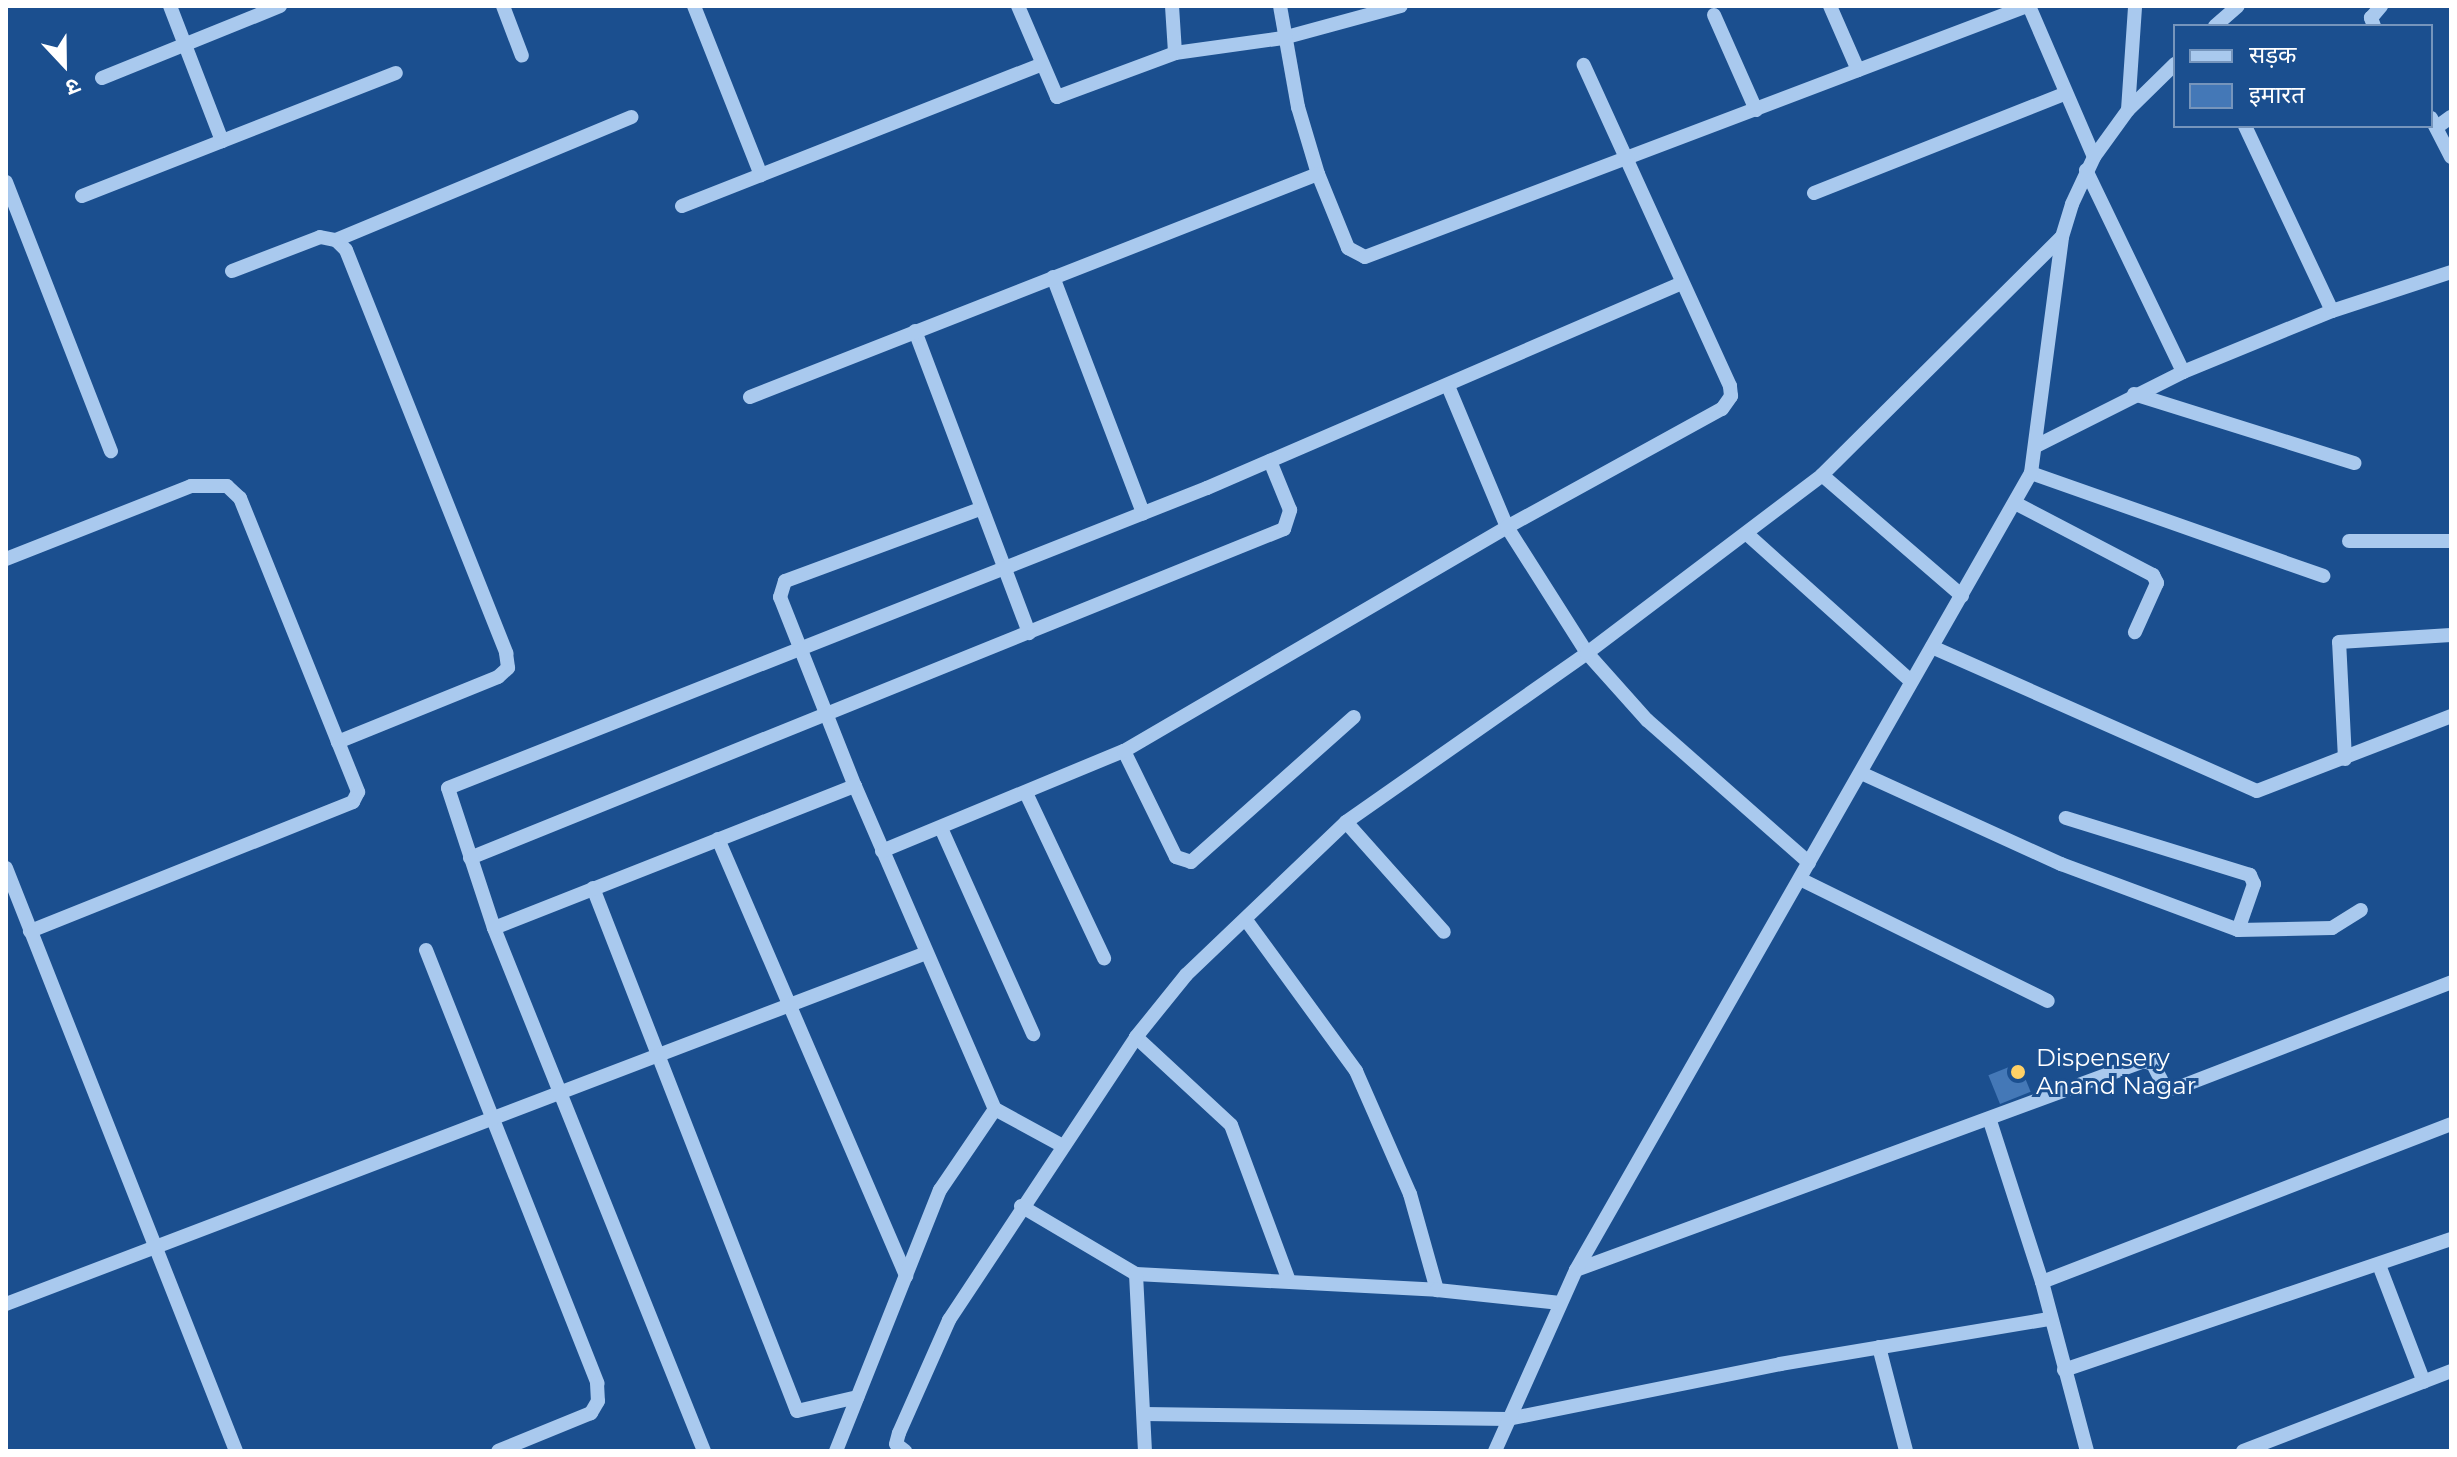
<!DOCTYPE html>
<html>
<head>
<meta charset="utf-8">
<style>
	body { margin:0 }
	#map { position:relative; width:2457px; height:1457px; overflow:hidden; background:#1b4f8f; font-family:Montserrat,"Noto Sans Devanagari",sans-serif }
	div>[style] { position:absolute }
	.building>* { inset:0; background:#4478b7; transform-origin:0 0 }
	.minor>* { height:14px; margin:-7px; padding:0 7px; transform-origin:7px; border-radius:7px; background:#a9c9ee }
	.dots>* { width:22px; height:22px; translate:-50% -50%; box-sizing:border-box; border:4px solid #1b4f8f; border-radius:50% }
	span { translate:-50% -50%; white-space:nowrap; text-align:center; line-height:1.15; -webkit-text-stroke:6px #1b4f8f; paint-order:stroke }
	.poi-label { font-size:24px; color:#fff }
	.left { translate:0 -50%; text-align:left }
	.frame { position:absolute; inset:0; border:8px solid #fff; pointer-events:none }
	.legend { position:absolute; left:2173px; top:24px; width:260px; height:104px; box-sizing:border-box; background:#1b4f8f; border:2px solid #7695bc; margin:0; padding:10px 14px; list-style:none; font-size:24px; color:#fff }
	.legend li { display:flex; align-items:center; gap:16px; height:40px }
	.legend b { width:40px; border:2px solid #7695bc }
	.north { position:absolute; left:24px; top:24px; width:80px; height:80px; -webkit-text-stroke:6px #1b4f8f; paint-order:stroke; rotate:158deg; font-size:22px; font-weight:700; line-height:32px; text-align:center; color:#fff }
	.north::after { content:''; display:block; margin:auto; width:28px; height:36px; background:#fff; clip-path:polygon(50% 0,100% 100%,50% 72%,0 100%) }
</style>
</head>
<body>
<div id="map">
	<div class="building">
		<i style="left:2019px;top:1063px;width:31px;height:33px;rotate:68deg"></i>
	</div>
	<div class="minor">
		<i style="left:170px;top:6px;width:145px;rotate:68.9deg"></i>
		<i style="left:503px;top:6px;width:53px;rotate:69.2deg"></i>
		<i style="left:694px;top:6px;width:182px;rotate:68.4deg"></i>
		<i style="left:1018px;top:6px;width:99px;rotate:66.8deg"></i>
		<i style="left:1057px;top:97px;width:126px;rotate:-20.4deg"></i>
		<i style="left:1175px;top:53px;width:109px;rotate:-7.9deg"></i>
		<i style="left:1283px;top:38px;width:122px;rotate:-15.2deg"></i>
		<i style="left:1172px;top:6px;width:47px;rotate:86.3deg"></i>
		<i style="left:1280px;top:6px;width:103px;rotate:79.9deg"></i>
		<i style="left:1298px;top:107px;width:70px;rotate:73.4deg"></i>
		<i style="left:1318px;top:174px;width:80px;rotate:67.9deg"></i>
		<i style="left:1348px;top:248px;width:19px;rotate:28deg"></i>
		<i style="left:1365px;top:257px;width:708px;rotate:-20.76deg"></i>
		<i style="left:1830px;top:6px;width:70px;rotate:66.4deg"></i>
		<i style="left:2029px;top:6px;width:164px;rotate:66.7deg"></i>
		<i style="left:1714px;top:15px;width:104px;rotate:66.1deg"></i>
		<i style="left:2215px;top:26px;width:30px;rotate:-41deg"></i>
		<i style="left:2374px;top:26px;width:9px;rotate:-111deg"></i>
		<i style="left:2371px;top:18px;width:16px;rotate:-50deg"></i>
		<i style="left:102px;top:78px;width:192px;rotate:-22deg"></i>
		<i style="left:2128px;top:110px;width:104px;rotate:-86.1deg"></i>
		<i style="left:2431px;top:118px;width:44px;rotate:62.9deg"></i>
		<i style="left:2245px;top:126px;width:204px;rotate:64.8deg"></i>
		<i style="left:2437px;top:127px;width:17px;rotate:-36deg"></i>
		<i style="left:2086px;top:170px;width:224px;rotate:64.3deg"></i>
		<i style="left:6px;top:182px;width:289px;rotate:68.7deg"></i>
		<i style="left:1814px;top:193px;width:271px;rotate:-21.6deg"></i>
		<i style="left:82px;top:196px;width:337px;rotate:-21.4deg"></i>
		<i style="left:682px;top:206px;width:387px;rotate:-21.5deg"></i>
		<i style="left:336px;top:240px;width:320px;rotate:-22.6deg"></i>
		<i style="left:232px;top:271px;width:94px;rotate:-21.1deg"></i>
		<i style="left:320px;top:237px;width:16px;rotate:11deg"></i>
		<i style="left:336px;top:240px;width:14px;rotate:45deg"></i>
		<i style="left:346px;top:250px;width:434px;rotate:68.3deg"></i>
		<i style="left:506px;top:653px;width:15px;rotate:82deg"></i>
		<i style="left:508px;top:668px;width:13px;rotate:138deg"></i>
		<i style="left:498px;top:677px;width:173px;rotate:157.9deg"></i>
		<i style="left:1053px;top:277px;width:253px;rotate:69.1deg"></i>
		<i style="left:915px;top:331px;width:323px;rotate:69.3deg"></i>
		<i style="left:1448px;top:386px;width:153px;rotate:67.3deg"></i>
		<i style="left:1507px;top:527px;width:149px;rotate:57.6deg"></i>
		<i style="left:1587px;top:653px;width:90px;rotate:48.2deg"></i>
		<i style="left:1647px;top:720px;width:216px;rotate:41.4deg"></i>
		<i style="left:2134px;top:394px;width:231px;rotate:17.4deg"></i>
		<i style="left:750px;top:397px;width:610px;rotate:-21.44deg"></i>
		<i style="left:2038px;top:445px;width:162px;rotate:-26.7deg"></i>
		<i style="left:2183px;top:372px;width:161px;rotate:-22.3deg"></i>
		<i style="left:2332px;top:311px;width:125px;rotate:-18.1deg"></i>
		<i style="left:2031px;top:473px;width:310px;rotate:19.4deg"></i>
		<i style="left:1822px;top:475px;width:185px;rotate:40.8deg"></i>
		<i style="left:2015px;top:503px;width:156px;rotate:27.6deg"></i>
		<i style="left:2153px;top:575px;width:9px;rotate:63deg"></i>
		<i style="left:2157px;top:583px;width:54px;rotate:114.2deg"></i>
		<i style="left:980px;top:509px;width:208px;rotate:159.7deg"></i>
		<i style="left:785px;top:581px;width:17px;rotate:107deg"></i>
		<i style="left:780px;top:597px;width:203px;rotate:68.4deg"></i>
		<i style="left:855px;top:786px;width:352px;rotate:66.6deg"></i>
		<i style="left:995px;top:1109px;width:77px;rotate:28.6deg"></i>
		<i style="left:1747px;top:534px;width:220px;rotate:41.9deg"></i>
		<i style="left:2349px;top:541px;width:102px"></i>
		<i style="left:6px;top:559px;width:199px;rotate:-21.5deg"></i>
		<i style="left:191px;top:486px;width:36px"></i>
		<i style="left:227px;top:486px;width:18px;rotate:43deg"></i>
		<i style="left:240px;top:498px;width:317px;rotate:68.1deg"></i>
		<i style="left:358px;top:792px;width:11px;rotate:117deg"></i>
		<i style="left:353px;top:802px;width:348px;rotate:158.2deg"></i>
		<i style="left:1932px;top:647px;width:355px;rotate:23.9deg"></i>
		<i style="left:2257px;top:791px;width:208px;rotate:-21.1deg"></i>
		<i style="left:1124px;top:751px;width:118px;rotate:63.9deg"></i>
		<i style="left:1176px;top:857px;width:16px;rotate:18deg"></i>
		<i style="left:1191px;top:862px;width:218px;rotate:-41.7deg"></i>
		<i style="left:2345px;top:759px;width:117px;rotate:-92.9deg"></i>
		<i style="left:2339px;top:642px;width:112px;rotate:-3.6deg"></i>
		<i style="left:1861px;top:773px;width:220px;rotate:24.5deg"></i>
		<i style="left:2061px;top:864px;width:189px;rotate:20.4deg"></i>
		<i style="left:2238px;top:930px;width:49px;rotate:-70.8deg"></i>
		<i style="left:2254px;top:884px;width:10px;rotate:-114deg"></i>
		<i style="left:2250px;top:875px;width:193px;rotate:-162.8deg"></i>
		<i style="left:1026px;top:793px;width:183px;rotate:64.7deg"></i>
		<i style="left:1346px;top:822px;width:147px;rotate:48.3deg"></i>
		<i style="left:941px;top:828px;width:226px;rotate:65.9deg"></i>
		<i style="left:718px;top:839px;width:476px;rotate:66.7deg"></i>
		<i style="left:882px;top:851px;width:262px;rotate:-22.5deg"></i>
		<i style="left:1124px;top:751px;width:444px;rotate:-30.3deg"></i>
		<i style="left:1507px;top:527px;width:245px;rotate:-28.8deg"></i>
		<i style="left:1722px;top:409px;width:16px;rotate:-55deg"></i>
		<i style="left:1731px;top:396px;width:10px;rotate:-96deg"></i>
		<i style="left:1730px;top:386px;width:353px;rotate:-114.5deg"></i>
		<i style="left:470px;top:858px;width:878px;rotate:-22.01deg"></i>
		<i style="left:1284px;top:529px;width:20px;rotate:-72deg"></i>
		<i style="left:1290px;top:510px;width:53px;rotate:-112.2deg"></i>
		<i style="left:6px;top:868px;width:627px;rotate:68.47deg"></i>
		<i style="left:1800px;top:879px;width:276px;rotate:26.2deg"></i>
		<i style="left:593px;top:888px;width:561px;rotate:68.69deg"></i>
		<i style="left:797px;top:1411px;width:62px;rotate:-13.1deg"></i>
		<i style="left:1246px;top:920px;width:187px;rotate:53.9deg"></i>
		<i style="left:1356px;top:1071px;width:134px;rotate:66.3deg"></i>
		<i style="left:1410px;top:1194px;width:100px;rotate:74.3deg"></i>
		<i style="left:494px;top:928px;width:388px;rotate:-21.5deg"></i>
		<i style="left:2238px;top:930px;width:94px;rotate:-1.2deg"></i>
		<i style="left:2332px;top:928px;width:34px;rotate:-32deg"></i>
		<i style="left:426px;top:950px;width:466px;rotate:68.4deg"></i>
		<i style="left:597px;top:1383px;width:18px;rotate:87deg"></i>
		<i style="left:598px;top:1401px;width:14px;rotate:120deg"></i>
		<i style="left:591px;top:1413px;width:100px;rotate:157.8deg"></i>
		<i style="left:1136px;top:1037px;width:129px;rotate:42.8deg"></i>
		<i style="left:1231px;top:1125px;width:166px;rotate:69.6deg"></i>
		<i style="left:1990px;top:1121px;width:169px;rotate:72.1deg"></i>
		<i style="left:2042px;top:1282px;width:175px;rotate:75.1deg"></i>
		<i style="left:1021px;top:1206px;width:134px;rotate:30.6deg"></i>
		<i style="left:1136px;top:1274px;width:301px;rotate:3deg"></i>
		<i style="left:1437px;top:1290px;width:124px;rotate:6deg"></i>
		<i style="left:2379px;top:1265px;width:125px;rotate:69deg"></i>
		<i style="left:1576px;top:1270px;width:605px;rotate:-20.2deg"></i>
		<i style="left:2144px;top:1061px;width:9px;rotate:18deg"></i>
		<i style="left:2153px;top:1064px;width:28px;rotate:63deg"></i>
		<i style="left:2166px;top:1089px;width:11px;rotate:-5deg"></i>
		<i style="left:2177px;top:1088px;width:294px;rotate:-21.1deg"></i>
		<i style="left:1136px;top:1274px;width:177px;rotate:87.1deg"></i>
		<i style="left:2042px;top:1282px;width:438px;rotate:-21.1deg"></i>
		<i style="left:6px;top:1304px;width:985px;rotate:-20.88deg"></i>
		<i style="left:1879px;top:1347px;width:107px;rotate:75.4deg"></i>
		<i style="left:2064px;top:1370px;width:409px;rotate:-18.7deg"></i>
		<i style="left:1144px;top:1414px;width:364px;rotate:0.8deg"></i>
		<i style="left:1508px;top:1419px;width:278px;rotate:-11.4deg"></i>
		<i style="left:1780px;top:1364px;width:274px;rotate:-9.5deg"></i>
		<i style="left:704px;top:1451px;width:564px;rotate:-111.88deg"></i>
		<i style="left:494px;top:928px;width:147px;rotate:-108.2deg"></i>
		<i style="left:448px;top:788px;width:816px;rotate:-21.57deg"></i>
		<i style="left:1207px;top:488px;width:517px;rotate:-23.34deg"></i>
		<i style="left:836px;top:1451px;width:281px;rotate:-68.3deg"></i>
		<i style="left:940px;top:1190px;width:98px;rotate:-55.8deg"></i>
		<i style="left:905px;top:1451px;width:11px;rotate:-142deg"></i>
		<i style="left:896px;top:1444px;width:11px;rotate:-75deg"></i>
		<i style="left:899px;top:1433px;width:124px;rotate:-66.1deg"></i>
		<i style="left:949px;top:1320px;width:339px;rotate:-56.5deg"></i>
		<i style="left:1136px;top:1037px;width:80px;rotate:-51.1deg"></i>
		<i style="left:1186px;top:975px;width:221px;rotate:-43.7deg"></i>
		<i style="left:1346px;top:822px;width:294px;rotate:-35deg"></i>
		<i style="left:1587px;top:653px;width:295px;rotate:-37.1deg"></i>
		<i style="left:1822px;top:475px;width:338px;rotate:-44.8deg"></i>
		<i style="left:1495px;top:1451px;width:198px;rotate:-65.9deg"></i>
		<i style="left:1576px;top:1270px;width:918px;rotate:-60.28deg"></i>
		<i style="left:2031px;top:473px;width:238px;rotate:-82.5deg"></i>
		<i style="left:2062px;top:237px;width:34px;rotate:-73deg"></i>
		<i style="left:2072px;top:204px;width:52px;rotate:-64.9deg"></i>
		<i style="left:2094px;top:157px;width:58px;rotate:-54.1deg"></i>
		<i style="left:2128px;top:110px;width:66px;rotate:-44.4deg"></i>
		<i style="left:2243px;top:1451px;width:223px;rotate:-21deg"></i>
	</div>
	<div class="dots">
		<i style="left:2018px;top:1072px;background:#ffd166"></i>
	</div>
	<div class="poi-label">
		<span class="left" style="left:2036px;top:1072px">Dispensery<br>Anand Nagar</span>
	</div>
	<div class="frame"></div>
	<ul class="legend">
	<li><b style="height:10px;background:#a9c9ee"></b>सड़क</li>
	<li><b style="height:22px;background:#4478b7"></b>इमारत</li>
	</ul>
	<div class="north">उ</div>
</div>
</body>
</html>
